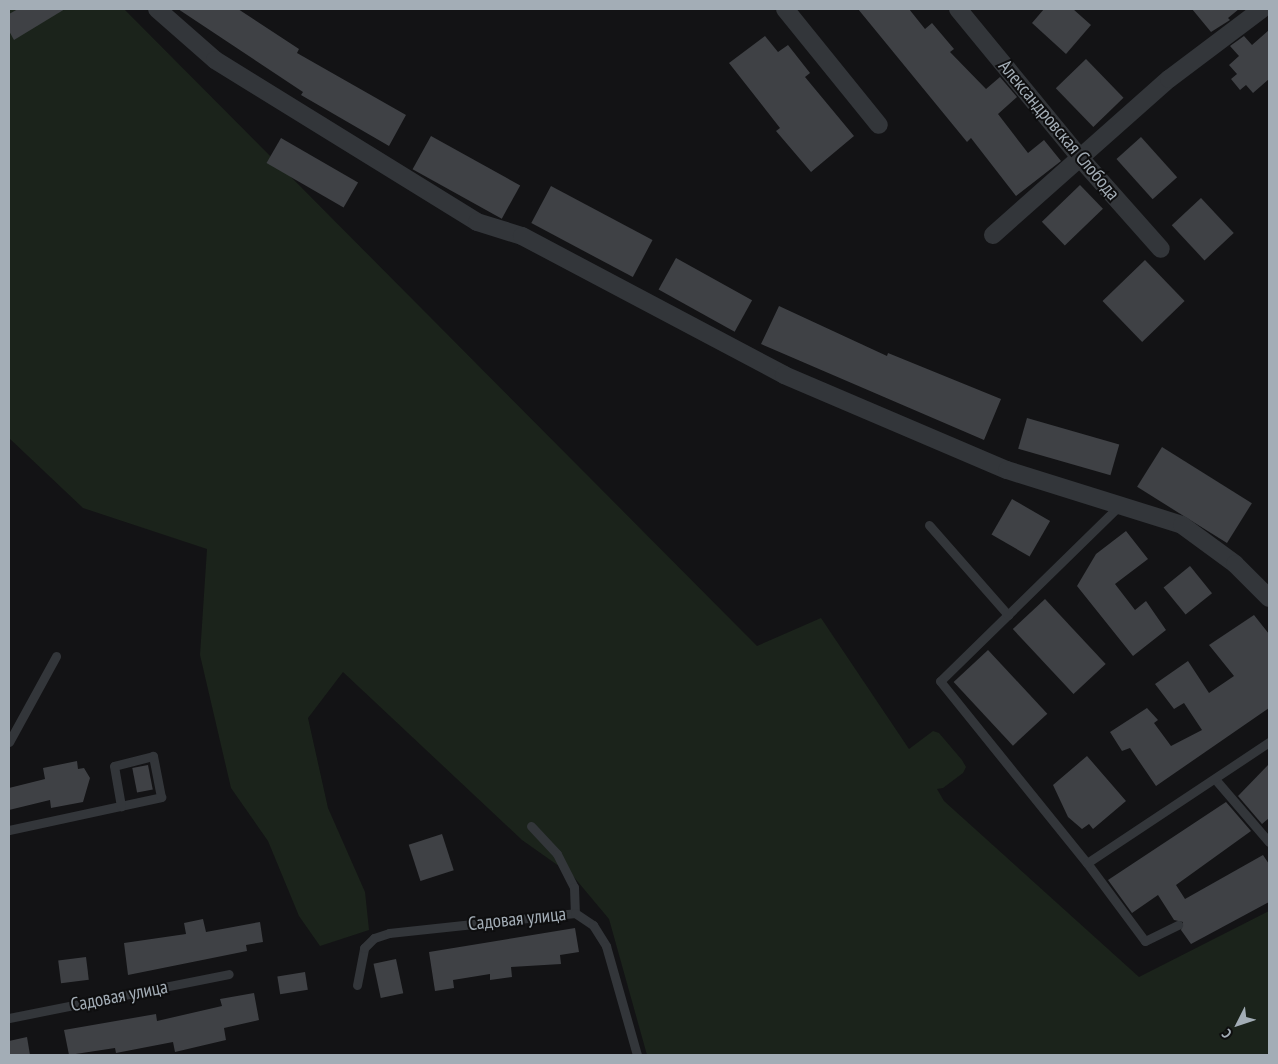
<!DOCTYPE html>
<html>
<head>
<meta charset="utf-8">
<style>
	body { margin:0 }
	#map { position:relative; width:1278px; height:1064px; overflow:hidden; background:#131315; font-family:"PT Sans Narrow",sans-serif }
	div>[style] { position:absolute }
	.green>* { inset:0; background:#1b231b }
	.building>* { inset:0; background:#3f4145; transform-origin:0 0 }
	.lane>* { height:9px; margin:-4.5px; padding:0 4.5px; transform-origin:4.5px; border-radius:4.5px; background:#33363a }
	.street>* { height:18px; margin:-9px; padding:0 9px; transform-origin:9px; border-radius:9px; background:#33363a }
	span { translate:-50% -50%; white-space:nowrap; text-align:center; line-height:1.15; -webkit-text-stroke:4px #0e0e0f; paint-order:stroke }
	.street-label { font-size:19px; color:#a3adb6 }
	.frame { position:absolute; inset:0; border:10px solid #a3adb6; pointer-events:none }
	.north { position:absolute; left:1213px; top:999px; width:50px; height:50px; -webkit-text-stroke:4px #0e0e0f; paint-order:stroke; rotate:229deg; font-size:14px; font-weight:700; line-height:20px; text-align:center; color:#a3adb6 }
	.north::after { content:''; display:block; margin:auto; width:18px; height:22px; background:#a3adb6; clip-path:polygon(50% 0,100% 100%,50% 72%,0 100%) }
</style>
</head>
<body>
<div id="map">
	<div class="green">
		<i style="clip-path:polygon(9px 9px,124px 9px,757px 646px,821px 618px,909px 749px,933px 731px,939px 733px,962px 760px,966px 767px,963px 773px,943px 788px,937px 789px,944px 801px,1139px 977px,1269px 911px,1269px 1055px,647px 1055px,609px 919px,573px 876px,522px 840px,343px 672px,308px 718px,328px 808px,365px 892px,369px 930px,320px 946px,299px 916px,268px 841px,231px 788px,200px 655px,207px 549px,83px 508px,9px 438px)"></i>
	</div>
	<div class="building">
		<i style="clip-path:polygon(18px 9px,65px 9px,14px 40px,9px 31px,9px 14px)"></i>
		<i style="clip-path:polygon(178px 9px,238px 9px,299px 49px,297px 53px,406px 115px,389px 146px,301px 95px,303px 92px)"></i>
		<i style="clip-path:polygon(858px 9px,909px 9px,925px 29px,932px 23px,954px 49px,950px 52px,986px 89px,1000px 77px,1017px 97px,998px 114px,1028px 153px,1044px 140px,1061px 161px,1016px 196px,971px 138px,967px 142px)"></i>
		<i style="clip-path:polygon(1044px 9px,1073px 9px,1091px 25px,1066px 54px,1032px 23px)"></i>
		<i style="clip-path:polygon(1192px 9px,1239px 9px,1228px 18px,1230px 20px,1211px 32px)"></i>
		<i style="clip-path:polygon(1269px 30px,1269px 79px,1253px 93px,1246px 85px,1240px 90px,1231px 79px,1237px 74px,1229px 65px,1239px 56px,1230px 46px,1244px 36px,1252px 45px)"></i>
		<i style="clip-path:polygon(765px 36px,778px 52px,788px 45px,810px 73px,805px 77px,854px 136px,811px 172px,776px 131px,780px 128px,729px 63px)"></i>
		<i style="left:1086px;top:59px;width:54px;height:42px;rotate:46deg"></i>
		<i style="left:431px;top:136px;width:102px;height:38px;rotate:29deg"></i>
		<i style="left:1141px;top:137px;width:54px;height:33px;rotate:48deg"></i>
		<i style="left:281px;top:138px;width:89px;height:29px;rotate:30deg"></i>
		<i style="left:1080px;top:185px;width:33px;height:53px;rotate:46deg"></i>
		<i style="left:551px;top:186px;width:115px;height:42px;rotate:28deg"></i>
		<i style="left:1201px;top:198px;width:48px;height:40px;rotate:47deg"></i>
		<i style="left:676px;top:258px;width:87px;height:36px;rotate:29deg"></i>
		<i style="left:1145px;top:260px;width:57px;height:59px;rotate:46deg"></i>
		<i style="clip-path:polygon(779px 306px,887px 356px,888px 353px,1001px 399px,984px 440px,761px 344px)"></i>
		<i style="left:1027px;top:418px;width:96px;height:32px;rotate:16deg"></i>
		<i style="left:1162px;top:447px;width:106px;height:47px;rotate:32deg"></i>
		<i style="left:1012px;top:499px;width:44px;height:41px;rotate:30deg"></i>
		<i style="clip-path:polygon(1126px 531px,1148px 559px,1115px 584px,1135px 610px,1146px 601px,1166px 630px,1133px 656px,1077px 586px,1096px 554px)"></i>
		<i style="left:1190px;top:566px;width:35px;height:34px;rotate:51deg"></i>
		<i style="left:1045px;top:599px;width:89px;height:44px;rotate:47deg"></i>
		<i style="clip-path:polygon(1254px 615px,1269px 634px,1269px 708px,1156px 786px,1130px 748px,1122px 751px,1110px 732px,1147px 708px,1158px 720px,1154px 723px,1171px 746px,1202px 730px,1184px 703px,1174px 709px,1155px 684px,1188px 661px,1209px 693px,1234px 676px,1209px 645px)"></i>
		<i style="left:988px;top:650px;width:87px;height:47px;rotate:47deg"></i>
		<i style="clip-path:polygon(1087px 756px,1126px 801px,1093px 829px,1089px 824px,1082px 829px,1068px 817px,1053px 785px)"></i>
		<i style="clip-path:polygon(77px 761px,78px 769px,84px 768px,90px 778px,83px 802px,51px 808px,50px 800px,9px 810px,9px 788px,45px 779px,43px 768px)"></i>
		<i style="clip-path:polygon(1269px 764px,1269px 818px,1262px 824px,1238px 796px)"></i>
		<i style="left:148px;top:765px;width:25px;height:16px;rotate:79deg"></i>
		<i style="clip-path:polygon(1226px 802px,1251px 831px,1176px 885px,1185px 899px,1263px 855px,1269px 864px,1269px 902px,1191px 944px,1181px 930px,1183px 922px,1174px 920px,1158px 895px,1132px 913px,1108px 880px)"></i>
		<i style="left:442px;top:834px;width:38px;height:35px;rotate:72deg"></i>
		<i style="clip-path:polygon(203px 919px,206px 932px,260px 922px,263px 942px,246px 945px,247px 951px,128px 975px,124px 943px,186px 934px,184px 923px)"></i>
		<i style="clip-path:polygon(575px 928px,579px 952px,560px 955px,561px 964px,511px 967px,512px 977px,490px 980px,490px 974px,453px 980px,454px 988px,435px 991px,429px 952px)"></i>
		<i style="left:86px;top:957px;width:23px;height:28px;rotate:83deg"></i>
		<i style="left:396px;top:959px;width:35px;height:23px;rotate:78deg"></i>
		<i style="left:305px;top:972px;width:18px;height:28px;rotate:81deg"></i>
		<i style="clip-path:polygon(254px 993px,259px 1020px,224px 1028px,226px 1040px,175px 1052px,173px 1042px,116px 1053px,115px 1048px,69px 1055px,64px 1030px,156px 1014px,157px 1021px,222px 1006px,220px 999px)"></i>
		<i style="clip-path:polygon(27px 1037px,30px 1055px,9px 1055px,9px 1041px)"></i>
	</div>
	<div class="lane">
		<i style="left:1121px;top:504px;width:253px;rotate:135.6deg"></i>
		<i style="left:940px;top:681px;width:234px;rotate:51.1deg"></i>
		<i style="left:1087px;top:863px;width:97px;rotate:53.4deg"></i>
		<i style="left:1145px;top:941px;width:37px;rotate:-26deg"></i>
		<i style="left:929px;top:525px;width:120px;rotate:48.7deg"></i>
		<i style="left:9px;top:742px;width:98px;rotate:-61.3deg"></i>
		<i style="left:1215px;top:779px;width:83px;rotate:49.4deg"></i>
		<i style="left:531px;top:826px;width:38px;rotate:47deg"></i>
		<i style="left:557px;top:854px;width:37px;rotate:63deg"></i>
		<i style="left:574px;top:887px;width:26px;rotate:88deg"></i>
		<i style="left:9px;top:830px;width:156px;rotate:-12.2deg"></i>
		<i style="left:161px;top:797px;width:42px;rotate:-101deg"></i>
		<i style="left:153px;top:756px;width:40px;rotate:165.6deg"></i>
		<i style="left:114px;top:766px;width:41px;rotate:80.1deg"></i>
		<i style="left:1087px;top:863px;width:219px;rotate:-33.6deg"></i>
		<i style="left:357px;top:985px;width:38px;rotate:-79deg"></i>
		<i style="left:364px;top:948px;width:14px;rotate:-45deg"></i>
		<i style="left:374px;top:938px;width:16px;rotate:-18deg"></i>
		<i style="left:389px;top:933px;width:187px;rotate:-6.1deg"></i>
		<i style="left:575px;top:913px;width:22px;rotate:34deg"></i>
		<i style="left:593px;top:925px;width:25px;rotate:58deg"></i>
		<i style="left:606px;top:946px;width:113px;rotate:74.1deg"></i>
		<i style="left:9px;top:1018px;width:224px;rotate:-11.3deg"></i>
	</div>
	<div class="street">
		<i style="left:157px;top:9px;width:77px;rotate:41.3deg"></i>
		<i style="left:215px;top:60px;width:308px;rotate:31.7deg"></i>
		<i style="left:477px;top:222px;width:47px;rotate:17.3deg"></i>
		<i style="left:522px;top:236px;width:297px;rotate:27.9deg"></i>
		<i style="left:784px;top:375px;width:242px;rotate:23.1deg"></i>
		<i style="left:1007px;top:470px;width:183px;rotate:17.4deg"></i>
		<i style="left:1182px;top:525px;width:66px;rotate:36.3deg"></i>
		<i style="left:1235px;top:564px;width:48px;rotate:45deg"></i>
		<i style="left:785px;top:9px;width:149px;rotate:51deg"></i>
		<i style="left:958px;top:9px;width:194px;rotate:50.6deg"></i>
		<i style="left:1081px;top:159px;width:120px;rotate:48.4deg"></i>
		<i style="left:993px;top:235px;width:235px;rotate:-41.6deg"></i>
		<i style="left:1169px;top:79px;width:116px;rotate:-37deg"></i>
	</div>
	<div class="street-label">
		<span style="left:1059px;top:130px;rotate:50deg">Александровская Слобода</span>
		<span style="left:517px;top:919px;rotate:-6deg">Садовая улица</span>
		<span style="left:119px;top:996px;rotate:-11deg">Садовая улица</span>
	</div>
	<div class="frame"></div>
	<div class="north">С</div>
</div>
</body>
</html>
